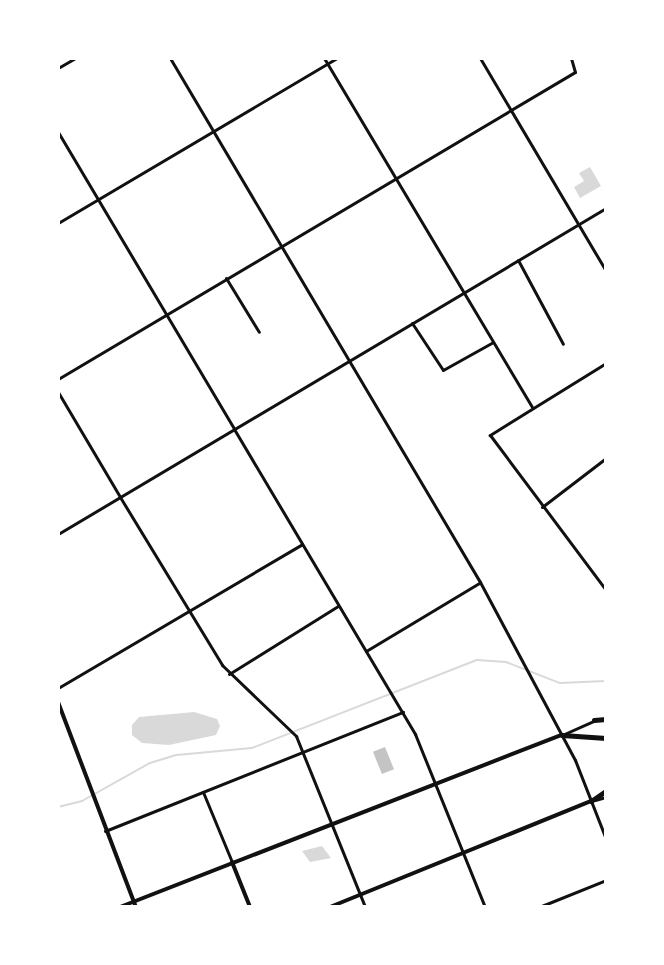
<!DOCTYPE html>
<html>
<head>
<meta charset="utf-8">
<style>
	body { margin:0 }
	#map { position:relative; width:664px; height:965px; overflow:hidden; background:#fff; font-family:Cabin,sans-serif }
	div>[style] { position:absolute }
	.water>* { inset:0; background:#d9d9d9 }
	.stream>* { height:2px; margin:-1px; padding:0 1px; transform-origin:1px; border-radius:1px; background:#d9d9d9 }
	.building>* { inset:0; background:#c4c4c4; transform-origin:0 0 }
	.minor>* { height:3px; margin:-1.5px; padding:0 1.5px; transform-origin:1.5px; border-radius:1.5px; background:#111 }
	.tertiary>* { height:3px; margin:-1.5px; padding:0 1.5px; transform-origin:1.5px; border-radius:1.5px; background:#111 }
	.primary>* { height:4px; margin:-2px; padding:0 2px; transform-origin:2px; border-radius:2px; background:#111 }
	.motorway>* { height:5px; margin:-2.5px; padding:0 2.5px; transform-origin:2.5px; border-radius:2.5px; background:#111 }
	span { translate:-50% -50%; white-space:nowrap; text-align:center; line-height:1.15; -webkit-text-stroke:6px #fff; paint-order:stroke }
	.frame { position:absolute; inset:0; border:60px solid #fff; pointer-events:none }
</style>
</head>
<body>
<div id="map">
	<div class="water">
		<i style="clip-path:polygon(590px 167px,601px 186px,580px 198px,574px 187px,584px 181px,579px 173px)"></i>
		<i style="clip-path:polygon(194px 712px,217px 719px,220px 726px,216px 735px,169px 745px,142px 743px,132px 735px,132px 725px,139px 717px)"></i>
		<i style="clip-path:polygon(322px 846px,331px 858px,310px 862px,302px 851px)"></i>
	</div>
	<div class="stream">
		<i style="left:58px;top:807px;width:25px;rotate:-14deg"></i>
		<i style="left:82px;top:801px;width:78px;rotate:-29.2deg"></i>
		<i style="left:150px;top:763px;width:28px;rotate:-17deg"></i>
		<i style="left:177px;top:755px;width:75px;rotate:-5.3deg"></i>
		<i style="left:252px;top:748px;width:242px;rotate:-21.4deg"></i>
		<i style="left:477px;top:660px;width:29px;rotate:4deg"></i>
		<i style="left:506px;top:662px;width:58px;rotate:21.3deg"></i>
		<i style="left:560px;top:683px;width:46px;rotate:-2.5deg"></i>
	</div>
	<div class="building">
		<i style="left:385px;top:747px;width:24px;height:13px;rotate:68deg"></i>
	</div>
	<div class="minor">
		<i style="left:324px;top:58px;width:406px;rotate:59.2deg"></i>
		<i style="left:480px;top:58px;width:247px;rotate:59.4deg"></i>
		<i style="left:58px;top:68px;width:20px;rotate:-30deg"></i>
		<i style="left:58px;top:132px;width:345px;rotate:59.3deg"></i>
		<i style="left:58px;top:223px;width:324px;rotate:-30.6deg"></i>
		<i style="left:518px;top:260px;width:95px;rotate:61.8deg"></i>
		<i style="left:226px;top:278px;width:63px;rotate:58.6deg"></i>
		<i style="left:412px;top:323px;width:56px;rotate:56.6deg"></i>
		<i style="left:443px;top:370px;width:57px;rotate:-29.2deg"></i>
		<i style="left:606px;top:363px;width:137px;rotate:148.2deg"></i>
		<i style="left:490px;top:435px;width:194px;rotate:53.2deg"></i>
		<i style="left:58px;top:379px;width:601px;rotate:-30.7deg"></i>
		<i style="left:575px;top:72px;width:15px;rotate:-106deg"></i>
		<i style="left:58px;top:392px;width:122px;rotate:59.4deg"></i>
		<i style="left:542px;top:507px;width:81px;rotate:-37.4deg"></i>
		<i style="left:366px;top:651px;width:132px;rotate:-31deg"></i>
		<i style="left:229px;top:674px;width:128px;rotate:-32deg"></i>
		<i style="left:58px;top:688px;width:283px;rotate:-30.5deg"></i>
		<i style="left:203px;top:792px;width:76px;rotate:67.5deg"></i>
		<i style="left:105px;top:831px;width:321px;rotate:-21.8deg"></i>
	</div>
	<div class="tertiary">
		<i style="left:170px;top:58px;width:609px;rotate:59.39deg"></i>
		<i style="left:480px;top:582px;width:202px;rotate:61.9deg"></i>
		<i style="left:575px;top:760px;width:85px;rotate:68.6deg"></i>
		<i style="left:234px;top:429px;width:355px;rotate:59.3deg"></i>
		<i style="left:415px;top:734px;width:187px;rotate:68deg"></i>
		<i style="left:120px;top:497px;width:197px;rotate:58.7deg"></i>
		<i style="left:222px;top:665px;width:103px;rotate:43.8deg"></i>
		<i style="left:296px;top:736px;width:184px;rotate:68deg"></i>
		<i style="left:58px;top:534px;width:638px;rotate:-30.75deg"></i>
		<i style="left:562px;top:735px;width:36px;rotate:-24deg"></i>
		<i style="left:595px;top:800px;width:11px;rotate:-15deg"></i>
		<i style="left:539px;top:907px;width:72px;rotate:-21.9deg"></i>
	</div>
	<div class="primary">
		<i style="left:58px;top:702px;width:219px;rotate:69.2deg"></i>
		<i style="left:232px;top:862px;width:48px;rotate:68.2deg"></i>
		<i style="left:120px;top:907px;width:474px;rotate:-21.3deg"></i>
		<i style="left:330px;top:907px;width:282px;rotate:-22.1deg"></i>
	</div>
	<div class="motorway">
		<i style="left:594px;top:720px;width:12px;rotate:-5deg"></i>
		<i style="left:562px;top:735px;width:44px;rotate:3.9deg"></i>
		<i style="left:591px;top:801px;width:18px;rotate:-34deg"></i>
	</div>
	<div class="frame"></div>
</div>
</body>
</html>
